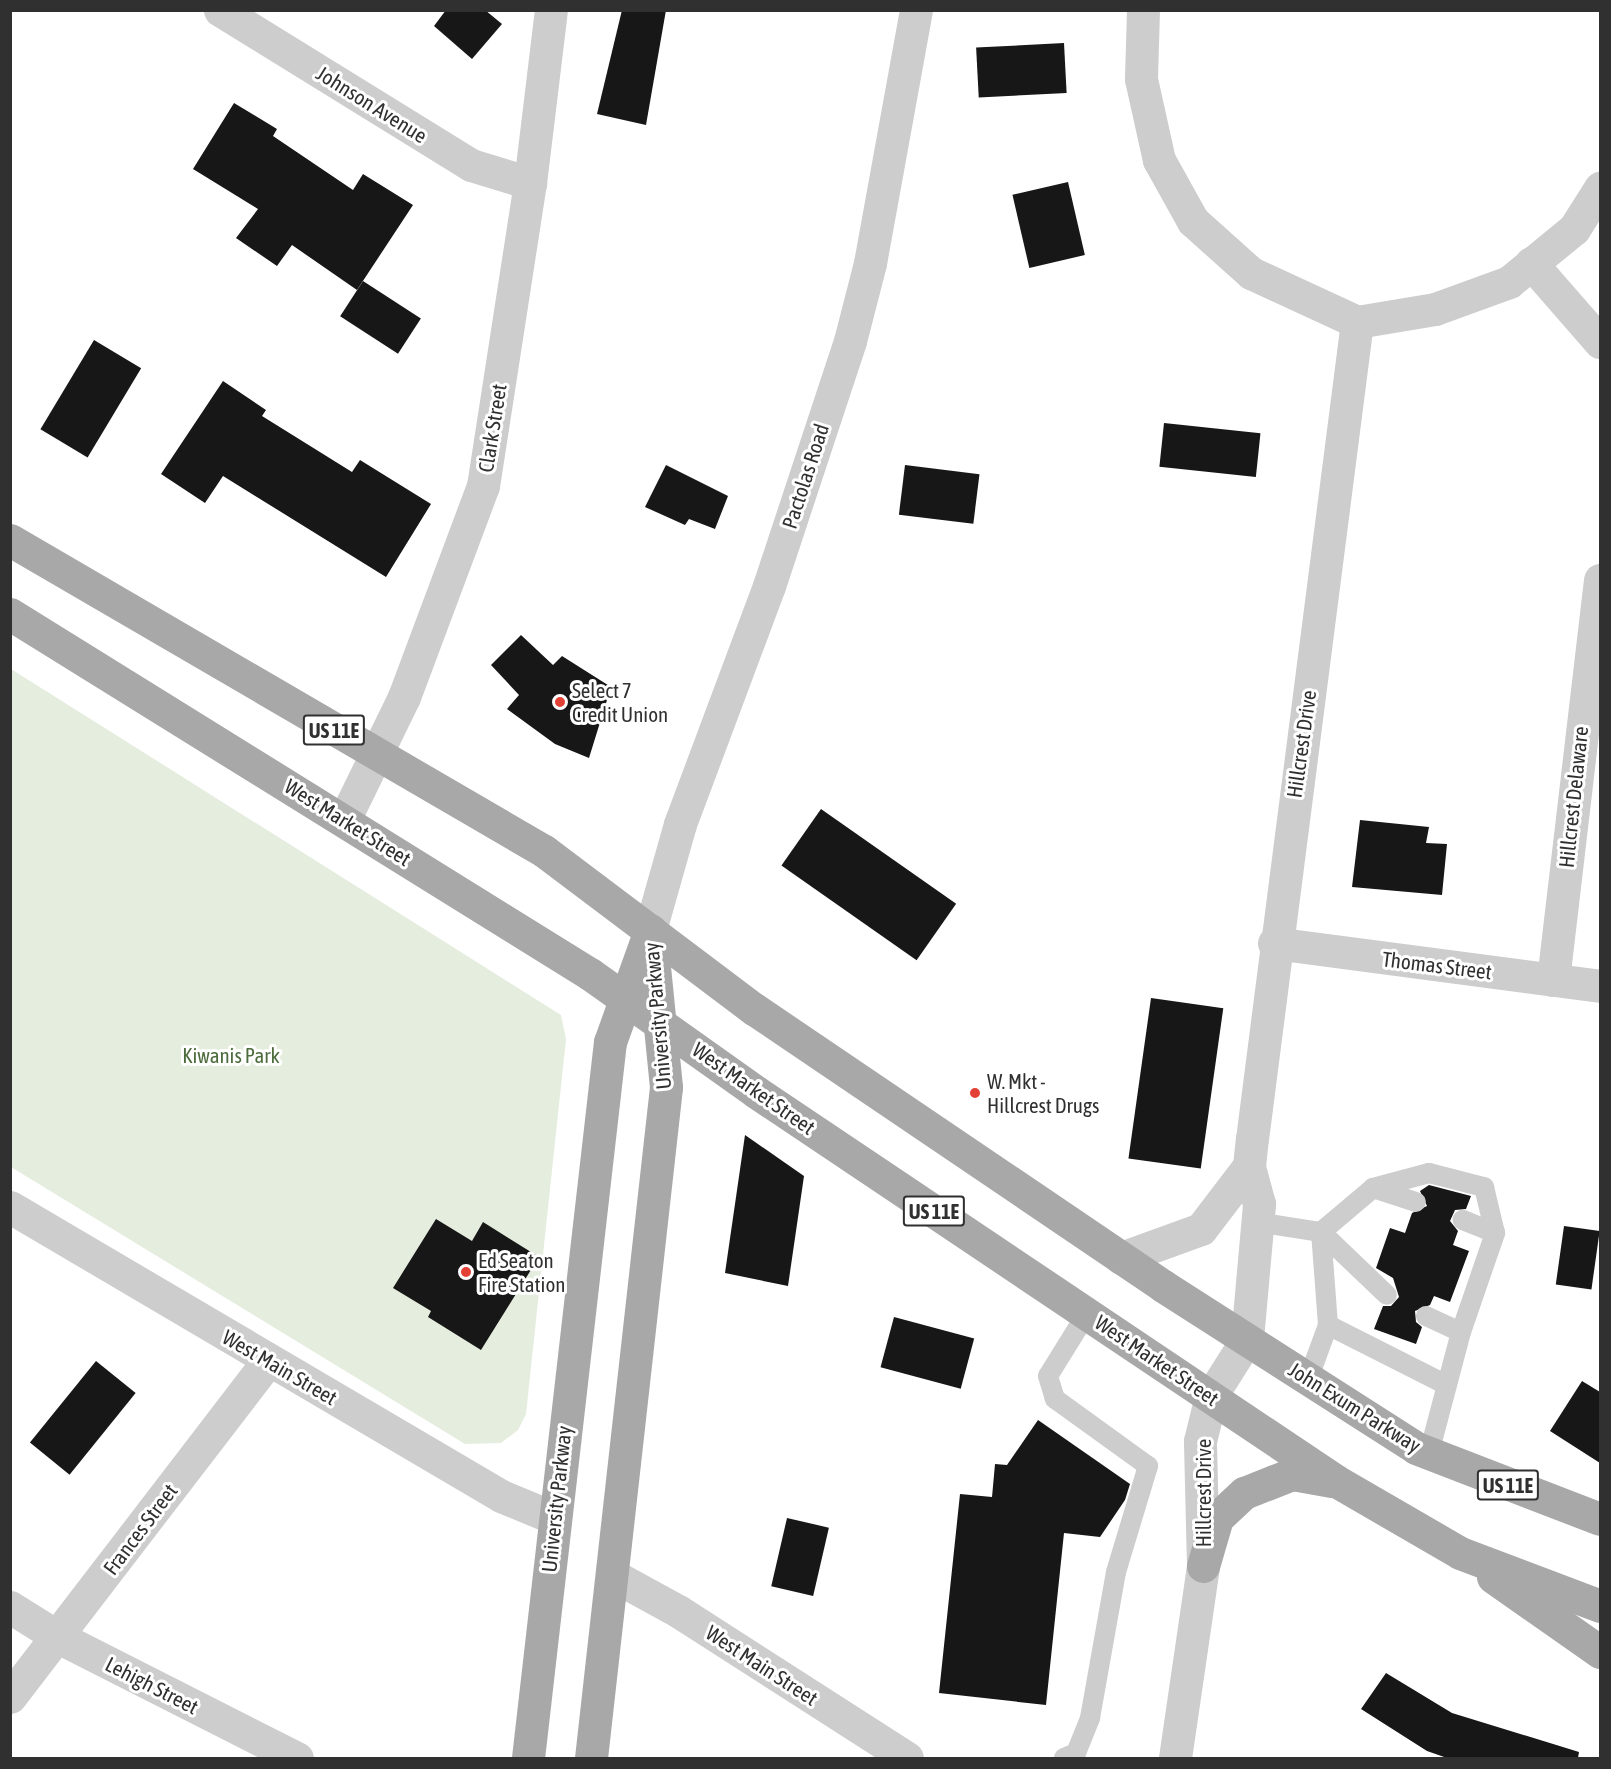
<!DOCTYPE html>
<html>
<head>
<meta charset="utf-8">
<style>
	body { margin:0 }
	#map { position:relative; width:1611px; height:1769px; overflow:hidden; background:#fff; font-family:"Asap Condensed",sans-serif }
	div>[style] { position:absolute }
	.green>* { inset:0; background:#e4edde }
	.building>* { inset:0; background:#171717; transform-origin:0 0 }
	.service>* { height:20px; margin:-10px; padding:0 10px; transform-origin:10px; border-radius:10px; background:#cdcdcd }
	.minor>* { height:33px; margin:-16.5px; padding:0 16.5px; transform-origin:16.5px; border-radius:16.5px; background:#cdcdcd }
	.primary>* { height:33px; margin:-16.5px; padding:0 16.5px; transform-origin:16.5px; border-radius:16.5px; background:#a8a8a8 }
	.dots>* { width:16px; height:16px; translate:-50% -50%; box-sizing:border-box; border:3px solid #fff; border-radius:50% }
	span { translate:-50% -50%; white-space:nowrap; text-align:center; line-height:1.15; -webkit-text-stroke:6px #fff; paint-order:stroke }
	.shield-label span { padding:2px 4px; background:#fff; border:2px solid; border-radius:4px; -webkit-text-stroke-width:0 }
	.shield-label { font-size:20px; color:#303030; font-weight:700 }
	.street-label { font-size:21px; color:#303030 }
	.poi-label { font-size:21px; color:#303030 }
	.left { translate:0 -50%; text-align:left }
	.park-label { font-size:21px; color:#4d6c3d }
	.frame { position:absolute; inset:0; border:12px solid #303030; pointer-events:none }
</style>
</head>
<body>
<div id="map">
	<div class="green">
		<i style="clip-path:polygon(11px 669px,561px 1015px,566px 1039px,526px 1414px,518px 1430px,501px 1443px,465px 1444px,11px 1167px)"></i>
	</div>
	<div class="building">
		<i style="clip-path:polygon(446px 10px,485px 10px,502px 24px,472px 59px,434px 26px)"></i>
		<i style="clip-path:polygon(622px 10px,666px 10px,646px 125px,597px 114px)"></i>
		<i style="left:1064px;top:43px;width:50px;height:88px;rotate:87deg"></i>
		<i style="clip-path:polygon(234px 103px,277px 129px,273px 136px,353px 190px,363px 174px,413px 205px,357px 290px,292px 245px,277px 266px,236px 238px,258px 209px,193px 169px)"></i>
		<i style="left:1068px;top:182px;width:75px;height:57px;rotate:77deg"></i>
		<i style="left:363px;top:281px;width:69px;height:42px;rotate:33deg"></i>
		<i style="left:94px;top:340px;width:55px;height:104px;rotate:31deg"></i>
		<i style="clip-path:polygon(223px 381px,266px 410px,262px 416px,352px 472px,360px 460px,431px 504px,386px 577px,223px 476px,205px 503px,161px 474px)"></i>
		<i style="left:1164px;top:423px;width:97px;height:44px;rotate:6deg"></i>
		<i style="clip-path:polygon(666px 465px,728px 496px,715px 529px,689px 519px,685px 525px,645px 507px)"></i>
		<i style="left:905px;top:465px;width:75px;height:50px;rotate:7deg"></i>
		<i style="clip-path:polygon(521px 635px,553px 665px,562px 656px,611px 687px,589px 758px,555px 744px,507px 709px,519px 695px,491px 665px)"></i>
		<i style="left:821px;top:809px;width:165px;height:69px;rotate:35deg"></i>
		<i style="clip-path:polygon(1360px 820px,1429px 827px,1426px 843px,1447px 844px,1442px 895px,1352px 887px)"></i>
		<i style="left:1151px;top:998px;width:73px;height:162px;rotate:8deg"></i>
		<i style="clip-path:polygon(745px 1135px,804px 1176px,788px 1286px,725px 1273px)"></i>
		<i style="clip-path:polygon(1429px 1185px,1471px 1196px,1466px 1209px,1455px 1210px,1450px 1221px,1458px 1231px,1453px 1245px,1469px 1251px,1450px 1302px,1434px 1296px,1430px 1305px,1415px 1311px,1416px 1322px,1422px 1327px,1416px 1344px,1374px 1329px,1383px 1306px,1391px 1306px,1399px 1297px,1393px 1278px,1376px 1268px,1390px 1228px,1405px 1233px,1412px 1213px,1427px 1206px,1420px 1191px)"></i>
		<i style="clip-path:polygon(436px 1219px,472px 1241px,483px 1222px,539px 1257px,481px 1350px,428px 1317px,431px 1311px,393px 1288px)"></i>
		<i style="left:1564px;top:1226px;width:36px;height:59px;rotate:8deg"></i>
		<i style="left:894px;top:1317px;width:83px;height:52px;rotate:15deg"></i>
		<i style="left:96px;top:1361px;width:51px;height:105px;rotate:39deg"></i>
		<i style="clip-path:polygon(1582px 1381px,1600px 1392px,1600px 1463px,1550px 1431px)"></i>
		<i style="clip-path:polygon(1038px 1420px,1130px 1484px,1125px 1500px,1100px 1537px,1064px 1533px,1046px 1705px,939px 1693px,960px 1494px,992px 1497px,995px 1464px,1007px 1465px)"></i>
		<i style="left:787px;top:1518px;width:43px;height:70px;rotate:13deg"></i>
		<i style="clip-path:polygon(1386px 1673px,1452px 1713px,1579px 1752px,1578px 1758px,1447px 1758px,1427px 1751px,1361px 1709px)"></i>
	</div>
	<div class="service">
		<i style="left:1373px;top:1188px;width:58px;rotate:-15deg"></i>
		<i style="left:1429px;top:1173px;width:57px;rotate:14.3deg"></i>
		<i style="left:1484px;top:1187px;width:47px;rotate:76.6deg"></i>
		<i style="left:1257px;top:1222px;width:65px;rotate:8.9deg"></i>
		<i style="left:1321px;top:1232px;width:91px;rotate:43.7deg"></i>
		<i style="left:1426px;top:1316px;width:38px;rotate:25deg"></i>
		<i style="left:1461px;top:1332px;width:125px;rotate:104.8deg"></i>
		<i style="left:1328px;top:1325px;width:133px;rotate:26.8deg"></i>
		<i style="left:1461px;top:1332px;width:105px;rotate:-71deg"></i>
		<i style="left:1495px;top:1233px;width:35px;rotate:-158deg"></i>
		<i style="left:1309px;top:1377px;width:55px;rotate:-69.9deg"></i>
		<i style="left:1328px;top:1325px;width:93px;rotate:-94.3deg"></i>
		<i style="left:1321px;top:1232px;width:68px;rotate:-40.2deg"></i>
		<i style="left:1373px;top:1188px;width:45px;rotate:18deg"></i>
		<i style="left:1064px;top:1758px;width:13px;rotate:-23deg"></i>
		<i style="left:1076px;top:1753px;width:38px;rotate:-68deg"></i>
		<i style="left:1090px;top:1718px;width:148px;rotate:-79.9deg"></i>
		<i style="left:1116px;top:1572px;width:111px;rotate:-73.2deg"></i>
		<i style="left:1148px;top:1466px;width:115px;rotate:-144.2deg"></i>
		<i style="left:1055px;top:1399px;width:24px;rotate:-107deg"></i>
		<i style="left:1048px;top:1376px;width:74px;rotate:-58.2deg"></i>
	</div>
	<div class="minor">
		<i style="left:220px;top:10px;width:295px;rotate:31.7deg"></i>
		<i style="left:471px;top:165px;width:62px;rotate:17deg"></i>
		<i style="left:1143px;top:10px;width:69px;rotate:91.7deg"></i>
		<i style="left:1141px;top:79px;width:83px;rotate:77.5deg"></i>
		<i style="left:1159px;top:160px;width:70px;rotate:60.9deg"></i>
		<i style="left:1193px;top:221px;width:78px;rotate:41.9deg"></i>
		<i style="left:1251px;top:273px;width:117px;rotate:24.8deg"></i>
		<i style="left:1531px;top:263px;width:105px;rotate:48.9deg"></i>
		<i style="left:1357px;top:322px;width:79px;rotate:-9.5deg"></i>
		<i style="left:1435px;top:309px;width:79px;rotate:-20deg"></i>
		<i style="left:1509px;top:282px;width:84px;rotate:-39.2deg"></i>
		<i style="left:1574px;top:229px;width:49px;rotate:-57.6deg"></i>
		<i style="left:344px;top:820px;width:137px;rotate:-64deg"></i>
		<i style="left:404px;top:697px;width:225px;rotate:-69.5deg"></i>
		<i style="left:483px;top:486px;width:307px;rotate:-81.2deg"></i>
		<i style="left:530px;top:183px;width:174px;rotate:-83.1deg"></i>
		<i style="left:650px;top:930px;width:110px;rotate:-74.2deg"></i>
		<i style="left:680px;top:824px;width:254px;rotate:-69.5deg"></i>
		<i style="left:769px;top:586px;width:258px;rotate:-71.7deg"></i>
		<i style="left:850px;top:341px;width:81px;rotate:-75.6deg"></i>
		<i style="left:870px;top:263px;width:257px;rotate:-79.7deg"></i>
		<i style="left:1274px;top:943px;width:329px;rotate:7.5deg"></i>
		<i style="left:1553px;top:980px;width:403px;rotate:-83.3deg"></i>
		<i style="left:10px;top:1207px;width:570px;rotate:30.48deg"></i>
		<i style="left:501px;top:1496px;width:57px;rotate:22.5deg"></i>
		<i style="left:1121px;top:1258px;width:85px;rotate:-19.9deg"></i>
		<i style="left:1201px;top:1229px;width:79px;rotate:-52.7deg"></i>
		<i style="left:614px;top:1576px;width:73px;rotate:28.7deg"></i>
		<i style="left:678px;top:1611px;width:272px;rotate:32.7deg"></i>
		<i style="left:10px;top:1607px;width:57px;rotate:32deg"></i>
		<i style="left:58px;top:1637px;width:268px;rotate:26.9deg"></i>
		<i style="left:10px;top:1697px;width:424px;rotate:-52.5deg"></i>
		<i style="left:1175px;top:1758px;width:194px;rotate:-81.7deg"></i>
		<i style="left:1203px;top:1566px;width:125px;rotate:-91.4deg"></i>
		<i style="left:1200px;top:1441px;width:46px;rotate:-76.3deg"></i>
		<i style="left:1211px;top:1396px;width:67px;rotate:-57.7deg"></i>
		<i style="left:1247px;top:1339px;width:136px;rotate:-84.9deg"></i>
		<i style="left:1259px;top:1204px;width:39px;rotate:-105deg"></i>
		<i style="left:1249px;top:1166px;width:27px;rotate:-84deg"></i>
		<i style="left:1252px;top:1139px;width:824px;rotate:-82.68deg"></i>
	</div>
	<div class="primary">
		<i style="left:10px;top:540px;width:618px;rotate:30.22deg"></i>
		<i style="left:544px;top:851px;width:263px;rotate:37deg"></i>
		<i style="left:754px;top:1009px;width:494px;rotate:34.1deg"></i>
		<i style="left:1163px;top:1286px;width:300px;rotate:32.6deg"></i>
		<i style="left:1416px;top:1448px;width:197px;rotate:21.1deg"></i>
		<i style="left:10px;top:614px;width:683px;rotate:31.83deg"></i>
		<i style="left:590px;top:974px;width:204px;rotate:35.4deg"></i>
		<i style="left:756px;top:1092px;width:698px;rotate:33.85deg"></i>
		<i style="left:1336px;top:1481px;width:143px;rotate:30.1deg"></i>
		<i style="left:1460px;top:1553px;width:150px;rotate:20.7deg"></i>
		<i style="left:1203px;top:1566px;width:50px;rotate:-73.7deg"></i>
		<i style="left:1217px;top:1518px;width:37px;rotate:-43deg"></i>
		<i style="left:1244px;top:1493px;width:52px;rotate:-21.6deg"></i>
		<i style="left:1292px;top:1474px;width:40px;rotate:10deg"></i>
		<i style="left:1493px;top:1577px;width:131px;rotate:35deg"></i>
		<i style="left:528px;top:1758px;width:721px;rotate:-83.47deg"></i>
		<i style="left:610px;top:1042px;width:119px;rotate:-70.3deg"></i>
		<i style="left:591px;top:1758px;width:675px;rotate:-83.62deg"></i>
		<i style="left:666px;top:1087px;width:150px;rotate:-95.7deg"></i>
	</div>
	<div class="dots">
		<i style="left:560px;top:702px;background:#e44136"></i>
		<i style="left:975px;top:1093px;background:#e44136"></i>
		<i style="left:466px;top:1272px;background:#e44136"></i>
	</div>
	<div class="shield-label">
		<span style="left:334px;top:730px">US 11E</span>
		<span style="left:934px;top:1211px">US 11E</span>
		<span style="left:1508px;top:1485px">US 11E</span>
	</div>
	<div class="street-label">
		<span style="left:372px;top:104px;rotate:32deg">Johnson Avenue</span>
		<span style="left:492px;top:428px;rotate:-81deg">Clark Street</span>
		<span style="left:805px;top:476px;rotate:-72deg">Pactolas Road</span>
		<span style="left:1301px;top:744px;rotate:-82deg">Hillcrest Drive</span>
		<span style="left:1573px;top:797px;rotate:-84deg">Hillcrest Delaware</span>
		<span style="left:348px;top:822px;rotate:32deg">West Market Street</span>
		<span style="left:1437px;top:965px;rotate:7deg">Thomas Street</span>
		<span style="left:657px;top:1016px;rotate:-95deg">University Parkway</span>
		<span style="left:754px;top:1088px;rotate:35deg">West Market Street</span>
		<span style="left:1157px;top:1360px;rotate:34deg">West Market Street</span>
		<span style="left:280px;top:1367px;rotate:30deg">West Main Street</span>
		<span style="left:1355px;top:1407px;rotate:32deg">John Exum Parkway</span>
		<span style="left:1203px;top:1493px;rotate:-90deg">Hillcrest Drive</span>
		<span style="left:556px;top:1499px;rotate:-84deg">University Parkway</span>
		<span style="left:140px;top:1529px;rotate:-53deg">Frances Street</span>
		<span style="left:762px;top:1665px;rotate:33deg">West Main Street</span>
		<span style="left:152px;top:1685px;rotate:27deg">Lehigh Street</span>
	</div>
	<div class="poi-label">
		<span class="left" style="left:572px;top:702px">Select 7<br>Credit Union</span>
		<span class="left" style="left:987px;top:1093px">W. Mkt -<br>Hillcrest Drugs</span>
		<span class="left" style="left:478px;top:1272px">Ed Seaton<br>Fire Station</span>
	</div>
	<div class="park-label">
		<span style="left:231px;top:1055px">Kiwanis Park</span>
	</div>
	<div class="frame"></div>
</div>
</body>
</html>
